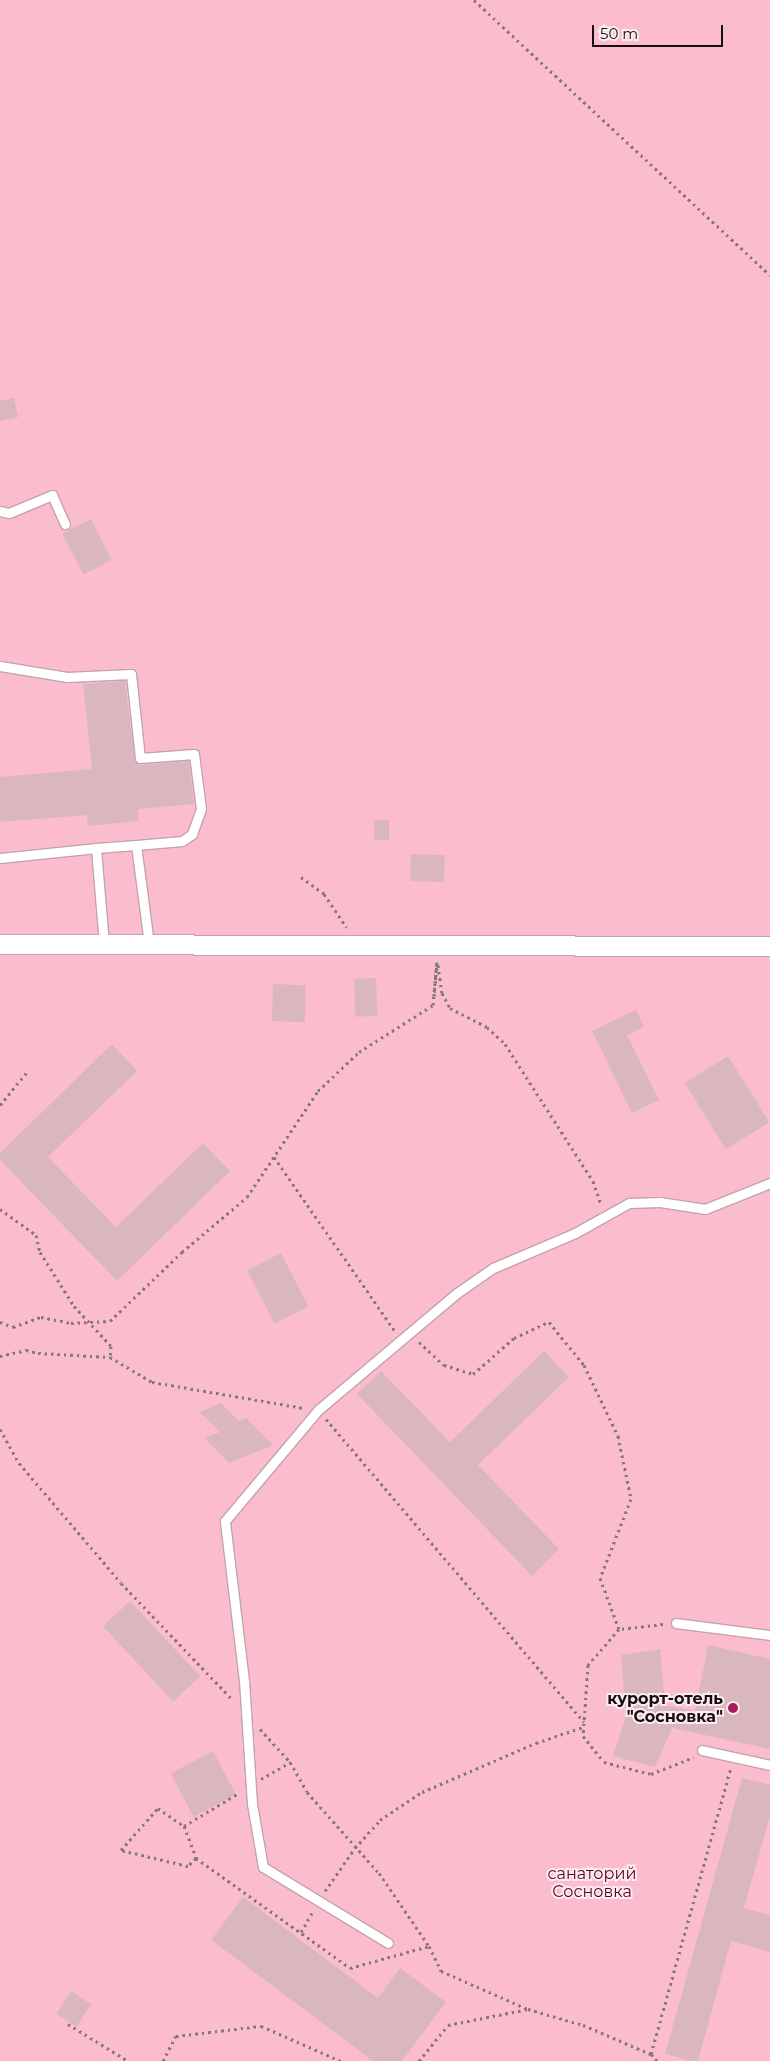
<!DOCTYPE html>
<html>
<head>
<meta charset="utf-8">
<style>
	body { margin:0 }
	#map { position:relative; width:770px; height:2061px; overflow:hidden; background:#fbecef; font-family:Montserrat,sans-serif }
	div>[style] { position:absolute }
	.green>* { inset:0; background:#fbbdcd; transform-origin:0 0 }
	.building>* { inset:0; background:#dab7bf; transform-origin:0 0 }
	.path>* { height:3px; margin-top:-1.5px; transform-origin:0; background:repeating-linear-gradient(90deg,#84777a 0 2.5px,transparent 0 6.5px) }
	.roads { filter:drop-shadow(1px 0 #c4a2ab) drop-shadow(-1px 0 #c4a2ab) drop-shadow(0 1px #c4a2ab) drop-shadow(0 -1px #c4a2ab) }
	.service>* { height:9px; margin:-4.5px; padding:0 4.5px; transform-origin:4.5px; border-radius:4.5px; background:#fff }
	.minor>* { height:19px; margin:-9.5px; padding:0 9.5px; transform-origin:9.5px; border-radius:9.5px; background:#fff }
	.dots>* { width:14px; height:14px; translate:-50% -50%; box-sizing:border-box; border:2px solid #fbecef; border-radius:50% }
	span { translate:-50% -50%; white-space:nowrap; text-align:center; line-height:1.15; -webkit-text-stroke:4px #fbecef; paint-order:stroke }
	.poi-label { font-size:16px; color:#180d10; font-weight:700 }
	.right { translate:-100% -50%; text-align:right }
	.park-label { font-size:16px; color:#5c002b }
	.scale { position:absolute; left:592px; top:25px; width:131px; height:22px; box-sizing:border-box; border:2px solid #180d10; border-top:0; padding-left:6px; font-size:15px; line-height:18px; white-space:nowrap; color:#180d10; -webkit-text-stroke:4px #fbecef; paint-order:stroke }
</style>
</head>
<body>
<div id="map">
	<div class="green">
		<i style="left:0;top:0;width:770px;height:2061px"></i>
	</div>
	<div class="building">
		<i style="clip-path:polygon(14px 398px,18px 417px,0 421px,0 401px)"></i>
		<i style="left:91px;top:519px;width:46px;height:32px;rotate:63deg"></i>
		<i style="clip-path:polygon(125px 681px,135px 761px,139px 765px,189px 761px,194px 804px,138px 809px,139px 821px,88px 826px,87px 815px,0 822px,0 777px,92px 769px,83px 684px)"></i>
		<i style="left:374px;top:820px;width:15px;height:20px"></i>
		<i style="left:411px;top:854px;width:34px;height:27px;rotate:2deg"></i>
		<i style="left:376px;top:978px;width:38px;height:22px;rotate:88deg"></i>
		<i style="left:273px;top:984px;width:33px;height:37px;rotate:2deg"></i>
		<i style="clip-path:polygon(636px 1010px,644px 1027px,627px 1035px,659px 1100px,632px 1113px,592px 1031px)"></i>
		<i style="clip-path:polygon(112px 1044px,137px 1071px,48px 1157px,116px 1227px,203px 1143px,230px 1171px,117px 1281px,0 1160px,0 1153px)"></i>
		<i style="left:728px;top:1056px;width:78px;height:51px;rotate:58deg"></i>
		<i style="left:281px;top:1253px;width:60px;height:38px;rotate:63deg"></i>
		<i style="clip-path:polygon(544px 1351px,569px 1377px,478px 1465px,559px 1549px,532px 1576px,357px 1394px,381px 1371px,450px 1442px)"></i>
		<i style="clip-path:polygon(221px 1403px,239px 1421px,246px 1418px,273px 1445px,229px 1463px,204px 1438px,220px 1432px,200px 1412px)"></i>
		<i style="left:130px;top:1601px;width:103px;height:37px;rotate:47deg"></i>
		<i style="clip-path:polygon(708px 1645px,770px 1659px,770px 1749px,672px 1728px,655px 1767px,613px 1756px,626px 1717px,621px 1655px,660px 1649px,665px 1705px,695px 1711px)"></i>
		<i style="left:213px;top:1751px;width:49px;height:48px;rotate:62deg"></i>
		<i style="clip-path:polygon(742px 1778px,770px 1785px,770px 1816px,744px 1908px,770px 1915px,770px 1952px,731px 1941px,698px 2061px,692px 2061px,665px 2054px)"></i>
		<i style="clip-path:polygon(243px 1897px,378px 1998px,400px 1968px,446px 2002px,402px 2061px,373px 2061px,211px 1940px)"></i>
		<i style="left:71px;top:1991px;width:24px;height:27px;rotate:33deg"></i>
	</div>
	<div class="path">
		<i style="left:474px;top:0;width:404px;rotate:42.9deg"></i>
		<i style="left:301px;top:877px;width:29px;rotate:36deg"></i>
		<i style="left:324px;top:894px;width:40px;rotate:56deg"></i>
		<i style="left:438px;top:965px;width:28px;rotate:82deg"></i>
		<i style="left:442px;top:993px;width:17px;rotate:62deg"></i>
		<i style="left:450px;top:1008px;width:42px;rotate:27.2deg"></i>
		<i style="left:487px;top:1027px;width:25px;rotate:43deg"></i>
		<i style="left:505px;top:1044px;width:163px;rotate:57.3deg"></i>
		<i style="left:593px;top:1181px;width:24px;rotate:71deg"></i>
		<i style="left:434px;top:996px;width:34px;rotate:-85deg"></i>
		<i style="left:0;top:1105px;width:43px;rotate:-50.7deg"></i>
		<i style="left:274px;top:1157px;width:212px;rotate:55.2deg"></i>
		<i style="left:0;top:1209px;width:44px;rotate:35.8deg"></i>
		<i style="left:36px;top:1235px;width:17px;rotate:77deg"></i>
		<i style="left:40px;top:1252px;width:64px;rotate:57.8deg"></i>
		<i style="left:74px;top:1306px;width:54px;rotate:47.2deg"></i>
		<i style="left:111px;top:1346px;width:11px;rotate:95deg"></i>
		<i style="left:0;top:1322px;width:14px;rotate:21deg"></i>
		<i style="left:13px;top:1327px;width:30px;rotate:-20deg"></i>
		<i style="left:41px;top:1317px;width:31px;rotate:11deg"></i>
		<i style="left:71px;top:1323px;width:39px;rotate:-3deg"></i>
		<i style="left:110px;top:1321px;width:100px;rotate:-43.8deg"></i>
		<i style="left:182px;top:1252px;width:85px;rotate:-40.2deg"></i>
		<i style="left:247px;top:1197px;width:128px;rotate:-56.2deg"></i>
		<i style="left:318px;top:1091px;width:57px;rotate:-43.6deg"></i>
		<i style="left:359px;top:1052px;width:88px;rotate:-32.4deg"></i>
		<i style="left:433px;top:1005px;width:44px;rotate:-84.8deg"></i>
		<i style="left:419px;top:1342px;width:34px;rotate:43deg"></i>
		<i style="left:444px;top:1365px;width:30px;rotate:17deg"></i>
		<i style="left:473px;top:1374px;width:55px;rotate:-41.3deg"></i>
		<i style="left:514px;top:1338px;width:38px;rotate:-25deg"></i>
		<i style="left:549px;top:1322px;width:55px;rotate:50.9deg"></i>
		<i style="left:584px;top:1365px;width:79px;rotate:64.4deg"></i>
		<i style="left:618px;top:1436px;width:64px;rotate:78.3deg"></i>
		<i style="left:631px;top:1499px;width:85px;rotate:111.4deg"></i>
		<i style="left:600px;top:1578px;width:54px;rotate:69.6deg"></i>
		<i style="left:0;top:1356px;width:27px;rotate:-13deg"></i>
		<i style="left:26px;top:1350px;width:12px;rotate:14deg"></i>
		<i style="left:38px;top:1353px;width:72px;rotate:3.2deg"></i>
		<i style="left:110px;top:1357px;width:49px;rotate:30.8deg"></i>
		<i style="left:152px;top:1382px;width:154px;rotate:9.7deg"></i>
		<i style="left:326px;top:1419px;width:398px;rotate:49.6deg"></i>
		<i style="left:0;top:1429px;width:39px;rotate:61deg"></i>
		<i style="left:19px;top:1463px;width:157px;rotate:49.6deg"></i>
		<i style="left:121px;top:1583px;width:161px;rotate:46.3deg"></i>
		<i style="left:663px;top:1624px;width:44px;rotate:173.5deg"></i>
		<i style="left:619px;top:1629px;width:48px;rotate:130.7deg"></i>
		<i style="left:588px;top:1665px;width:71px;rotate:94deg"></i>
		<i style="left:583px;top:1736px;width:33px;rotate:51deg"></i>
		<i style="left:604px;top:1762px;width:49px;rotate:14.3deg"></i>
		<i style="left:651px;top:1774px;width:46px;rotate:-21.6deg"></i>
		<i style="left:260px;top:1729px;width:45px;rotate:47.7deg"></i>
		<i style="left:290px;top:1762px;width:34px;rotate:60deg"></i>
		<i style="left:307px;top:1792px;width:108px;rotate:48.4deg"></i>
		<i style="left:379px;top:1873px;width:88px;rotate:55.6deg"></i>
		<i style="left:429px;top:1946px;width:28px;rotate:64deg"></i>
		<i style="left:441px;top:1971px;width:95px;rotate:23.6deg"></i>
		<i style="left:528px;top:2009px;width:57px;rotate:16.2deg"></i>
		<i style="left:583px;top:2025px;width:74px;rotate:23.1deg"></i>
		<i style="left:651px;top:2054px;width:9px;rotate:49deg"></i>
		<i style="left:261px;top:1779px;width:34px;rotate:-30deg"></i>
		<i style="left:184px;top:1826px;width:34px;rotate:69deg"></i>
		<i style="left:196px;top:1858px;width:11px;rotate:135deg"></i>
		<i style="left:188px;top:1866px;width:69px;rotate:-166.6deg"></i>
		<i style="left:121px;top:1850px;width:56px;rotate:-48.6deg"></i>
		<i style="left:158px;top:1808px;width:32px;rotate:35deg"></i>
		<i style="left:184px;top:1826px;width:64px;rotate:-31deg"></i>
		<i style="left:196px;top:1858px;width:189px;rotate:35.5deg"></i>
		<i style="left:350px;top:1968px;width:82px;rotate:-15.6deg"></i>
		<i style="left:325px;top:1891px;width:52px;rotate:-55.1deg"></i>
		<i style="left:355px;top:1848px;width:38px;rotate:-48deg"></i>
		<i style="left:380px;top:1820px;width:50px;rotate:-33.7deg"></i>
		<i style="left:422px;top:1792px;width:124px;rotate:-23.3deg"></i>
		<i style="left:536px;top:1743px;width:50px;rotate:-18.8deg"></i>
		<i style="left:301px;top:1932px;width:24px;rotate:-60deg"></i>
		<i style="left:68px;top:2024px;width:70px;rotate:31.7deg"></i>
		<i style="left:651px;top:2054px;width:297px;rotate:-74.4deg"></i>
		<i style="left:163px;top:2061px;width:28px;rotate:-63deg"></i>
		<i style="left:176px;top:2036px;width:86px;rotate:-6.7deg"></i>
		<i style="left:261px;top:2026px;width:87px;rotate:23.6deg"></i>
		<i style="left:419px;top:2061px;width:46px;rotate:-51.1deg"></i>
		<i style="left:448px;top:2025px;width:82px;rotate:-11.3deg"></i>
	</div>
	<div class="roads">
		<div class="service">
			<i style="left:0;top:511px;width:9px;rotate:13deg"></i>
			<i style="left:9px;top:513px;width:47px;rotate:-22.7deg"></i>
			<i style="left:52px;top:495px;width:32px;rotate:66deg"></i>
			<i style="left:0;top:666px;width:68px;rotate:9.3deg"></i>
			<i style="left:67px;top:677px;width:64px;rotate:-2.7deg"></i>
			<i style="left:131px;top:674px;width:84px;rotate:83.9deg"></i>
			<i style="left:140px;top:758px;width:54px;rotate:-4.2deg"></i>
			<i style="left:194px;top:754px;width:55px;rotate:82.7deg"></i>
			<i style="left:201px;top:809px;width:27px;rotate:110deg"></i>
			<i style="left:192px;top:834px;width:12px;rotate:145deg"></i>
			<i style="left:182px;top:841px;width:46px;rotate:175deg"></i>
			<i style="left:0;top:858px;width:97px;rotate:-5.9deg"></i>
			<i style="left:104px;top:944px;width:96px;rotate:-94.8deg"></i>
			<i style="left:96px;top:848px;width:40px;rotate:-4.3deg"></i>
			<i style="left:136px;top:845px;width:100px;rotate:82.5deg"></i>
			<i style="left:676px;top:1623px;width:95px;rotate:7.3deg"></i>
			<i style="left:702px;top:1750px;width:70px;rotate:12.4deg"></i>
			<i style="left:388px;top:1943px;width:146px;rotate:-148.7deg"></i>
			<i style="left:263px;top:1867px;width:64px;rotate:-99.9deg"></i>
			<i style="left:252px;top:1804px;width:123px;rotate:-93.7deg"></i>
			<i style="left:244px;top:1681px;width:161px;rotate:-96.8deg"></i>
			<i style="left:225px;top:1521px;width:145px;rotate:-50deg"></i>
			<i style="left:318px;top:1410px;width:182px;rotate:-40.1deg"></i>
			<i style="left:457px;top:1293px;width:44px;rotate:-34.8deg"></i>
			<i style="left:493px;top:1268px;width:89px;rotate:-23.1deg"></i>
			<i style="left:575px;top:1233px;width:62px;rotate:-29.1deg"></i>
			<i style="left:629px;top:1203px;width:31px;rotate:-2deg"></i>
			<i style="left:660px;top:1202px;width:46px;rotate:8.8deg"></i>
			<i style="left:705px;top:1209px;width:70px;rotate:-21.8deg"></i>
		</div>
		<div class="minor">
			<i style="left:0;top:944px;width:770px;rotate:0.15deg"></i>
		</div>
	</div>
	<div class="dots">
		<i style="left:733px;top:1708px;background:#aa1c59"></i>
	</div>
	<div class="poi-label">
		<span class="right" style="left:723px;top:1708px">курорт-отель<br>"Сосновка"</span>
	</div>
	<div class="park-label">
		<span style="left:592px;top:1883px">санаторий<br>Сосновка</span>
	</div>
	<div class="scale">50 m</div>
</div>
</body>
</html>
